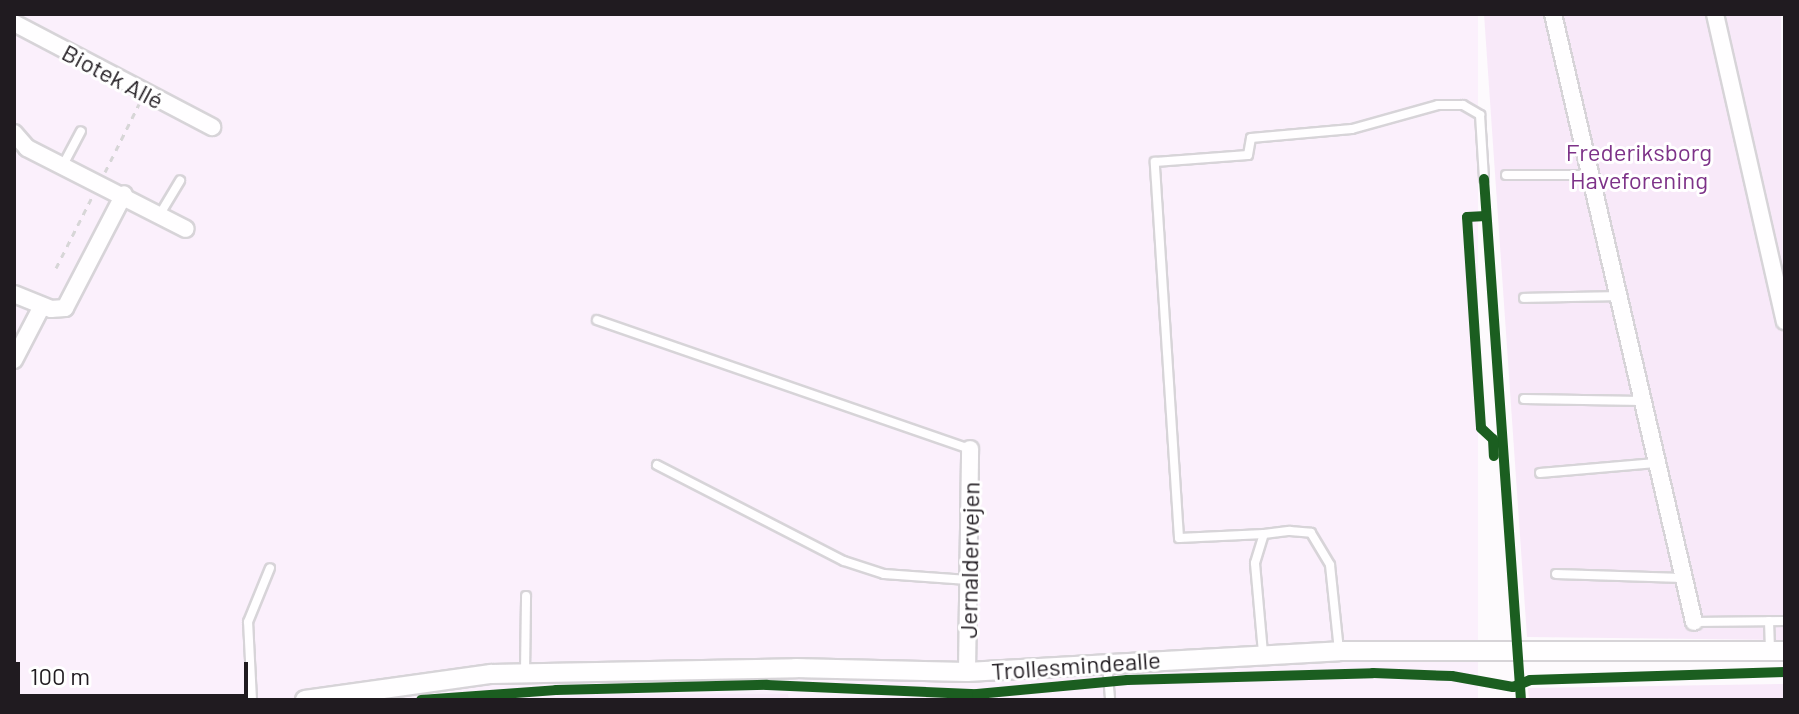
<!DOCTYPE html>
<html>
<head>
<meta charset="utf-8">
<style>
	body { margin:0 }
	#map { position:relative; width:1799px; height:714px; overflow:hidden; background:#fdfafd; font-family:Barlow,sans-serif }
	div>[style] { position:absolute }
	.built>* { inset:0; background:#fbf0fc; transform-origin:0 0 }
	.green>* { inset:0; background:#f8e9f9 }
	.path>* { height:3px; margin-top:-1.5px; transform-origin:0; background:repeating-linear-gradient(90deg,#d7d6d7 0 6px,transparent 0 12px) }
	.roads { filter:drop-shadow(2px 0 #d7d4d8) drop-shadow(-2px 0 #d7d4d8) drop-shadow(0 2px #d7d4d8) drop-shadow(0 -2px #d7d4d8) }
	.service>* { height:8px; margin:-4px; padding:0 4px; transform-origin:4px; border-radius:4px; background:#fffeff }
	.minor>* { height:16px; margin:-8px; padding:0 8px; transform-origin:8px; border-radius:8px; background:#fffeff }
	.tertiary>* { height:18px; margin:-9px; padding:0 9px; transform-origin:9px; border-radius:9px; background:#fffeff }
	.cycleway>* { height:10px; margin:-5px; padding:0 5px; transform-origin:5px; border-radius:5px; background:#1b5e20 }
	span { translate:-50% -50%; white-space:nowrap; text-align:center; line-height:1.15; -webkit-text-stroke:6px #fff; paint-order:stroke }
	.street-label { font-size:24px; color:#201b20 }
	.park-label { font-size:24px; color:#7d3288 }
	.frame { position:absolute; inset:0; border:16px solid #201b20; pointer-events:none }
	.scale { position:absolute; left:16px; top:662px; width:232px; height:36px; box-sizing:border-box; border:4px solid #201b20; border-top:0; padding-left:10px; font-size:24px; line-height:28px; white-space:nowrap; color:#201b20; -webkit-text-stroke:6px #fff; paint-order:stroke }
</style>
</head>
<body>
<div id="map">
	<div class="built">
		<i style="left:14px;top:14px;width:1464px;height:686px"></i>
	</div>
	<div class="green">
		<i style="clip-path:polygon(1484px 14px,1781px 14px,1785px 640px,1527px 637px)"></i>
		<i style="clip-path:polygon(1785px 684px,1785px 700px,1529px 700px,1528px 688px)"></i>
		<i style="clip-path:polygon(593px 694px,788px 694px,789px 700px,517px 700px)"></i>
	</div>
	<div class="path">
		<i style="left:105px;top:172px;width:76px;rotate:-63.4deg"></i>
		<i style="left:56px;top:268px;width:80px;rotate:-63.1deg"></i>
	</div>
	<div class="roads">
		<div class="service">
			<i style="left:63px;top:165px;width:38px;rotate:-62deg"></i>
			<i style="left:1506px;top:175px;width:83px"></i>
			<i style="left:160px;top:214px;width:39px;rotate:-59deg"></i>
			<i style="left:1524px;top:298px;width:94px;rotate:-1.2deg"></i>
			<i style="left:597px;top:320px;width:395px;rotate:19.1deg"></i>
			<i style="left:1524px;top:399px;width:118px;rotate:1deg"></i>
			<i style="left:657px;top:465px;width:210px;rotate:27.2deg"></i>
			<i style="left:844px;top:561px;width:42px;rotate:18deg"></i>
			<i style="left:884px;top:574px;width:84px;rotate:4.1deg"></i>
			<i style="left:1540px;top:473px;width:116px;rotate:-4.9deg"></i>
			<i style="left:1264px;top:534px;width:85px;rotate:177.3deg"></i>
			<i style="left:1179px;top:538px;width:377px;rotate:-93.7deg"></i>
			<i style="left:1155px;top:162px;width:93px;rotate:-4.3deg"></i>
			<i style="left:1248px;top:155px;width:17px;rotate:-80deg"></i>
			<i style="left:1251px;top:138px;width:101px;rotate:-5.1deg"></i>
			<i style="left:1352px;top:129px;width:89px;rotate:-15.6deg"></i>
			<i style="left:1438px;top:105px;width:25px"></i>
			<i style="left:1463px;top:105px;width:20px;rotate:30deg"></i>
			<i style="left:1480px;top:115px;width:64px;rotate:86.4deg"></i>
			<i style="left:1556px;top:574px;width:127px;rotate:1.8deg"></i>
			<i style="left:1769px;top:621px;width:30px;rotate:88deg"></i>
			<i style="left:1694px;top:622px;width:91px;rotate:-0.6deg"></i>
			<i style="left:1263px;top:653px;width:90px;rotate:-95.1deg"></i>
			<i style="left:1255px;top:563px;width:30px;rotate:-73deg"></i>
			<i style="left:1264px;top:534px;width:26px;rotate:-7deg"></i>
			<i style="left:1290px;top:531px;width:21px;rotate:5deg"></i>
			<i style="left:1311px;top:533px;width:37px;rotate:59deg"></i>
			<i style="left:1330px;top:565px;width:86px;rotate:84deg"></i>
			<i style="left:1107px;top:664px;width:36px;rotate:85deg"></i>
			<i style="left:525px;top:672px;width:76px;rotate:-89.2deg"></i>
			<i style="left:252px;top:700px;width:78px;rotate:-92.9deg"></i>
			<i style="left:248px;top:622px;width:58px;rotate:-67.8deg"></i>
		</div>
		<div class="minor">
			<i style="left:1553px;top:14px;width:624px;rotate:76.94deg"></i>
			<i style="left:1715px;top:14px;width:315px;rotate:77.2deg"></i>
			<i style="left:14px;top:23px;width:224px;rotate:27.7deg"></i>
			<i style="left:14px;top:133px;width:20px;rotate:49deg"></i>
			<i style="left:27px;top:148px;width:178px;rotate:27deg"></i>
			<i style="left:14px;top:294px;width:40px;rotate:22deg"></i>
			<i style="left:51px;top:309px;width:14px;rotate:-4deg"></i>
			<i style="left:65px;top:308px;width:128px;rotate:-62.6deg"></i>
			<i style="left:14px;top:360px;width:61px;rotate:-62.6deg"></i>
			<i style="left:967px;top:672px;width:223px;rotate:-89.2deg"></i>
		</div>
		<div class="tertiary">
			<i style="left:305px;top:700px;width:188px;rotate:-8deg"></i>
			<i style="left:491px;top:674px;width:305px;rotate:-1.1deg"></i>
			<i style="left:796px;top:668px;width:171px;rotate:1.3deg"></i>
			<i style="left:967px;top:672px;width:373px;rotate:-3.2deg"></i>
			<i style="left:1339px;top:651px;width:446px"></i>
		</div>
	</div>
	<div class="cycleway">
		<i style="left:1484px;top:179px;width:522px;rotate:85.94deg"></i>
		<i style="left:1486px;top:216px;width:19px;rotate:177deg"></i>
		<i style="left:1467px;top:217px;width:211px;rotate:86.2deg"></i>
		<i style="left:1481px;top:428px;width:16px;rotate:43deg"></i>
		<i style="left:1493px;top:439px;width:17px;rotate:87deg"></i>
		<i style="left:421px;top:700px;width:135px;rotate:-4.2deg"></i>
		<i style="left:556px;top:690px;width:211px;rotate:-1.4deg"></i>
		<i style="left:767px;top:685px;width:210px;rotate:2.5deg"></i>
		<i style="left:977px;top:694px;width:151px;rotate:-5.3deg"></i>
		<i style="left:1127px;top:680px;width:246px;rotate:-1.6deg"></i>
		<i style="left:1373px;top:673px;width:79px;rotate:2.2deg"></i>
		<i style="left:1452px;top:676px;width:62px;rotate:10.2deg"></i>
		<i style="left:1513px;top:687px;width:18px;rotate:-22deg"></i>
		<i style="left:1530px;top:680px;width:255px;rotate:-1.8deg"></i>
	</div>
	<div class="street-label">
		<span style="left:113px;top:76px;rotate:28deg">Biotek Allé</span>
		<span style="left:969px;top:560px;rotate:-89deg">Jernaldervejen</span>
		<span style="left:1076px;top:665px;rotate:-4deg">Trollesmindealle</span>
	</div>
	<div class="park-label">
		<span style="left:1639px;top:166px">Frederiksborg<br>Haveforening</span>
	</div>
	<div class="frame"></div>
	<div class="scale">100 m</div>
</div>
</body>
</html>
